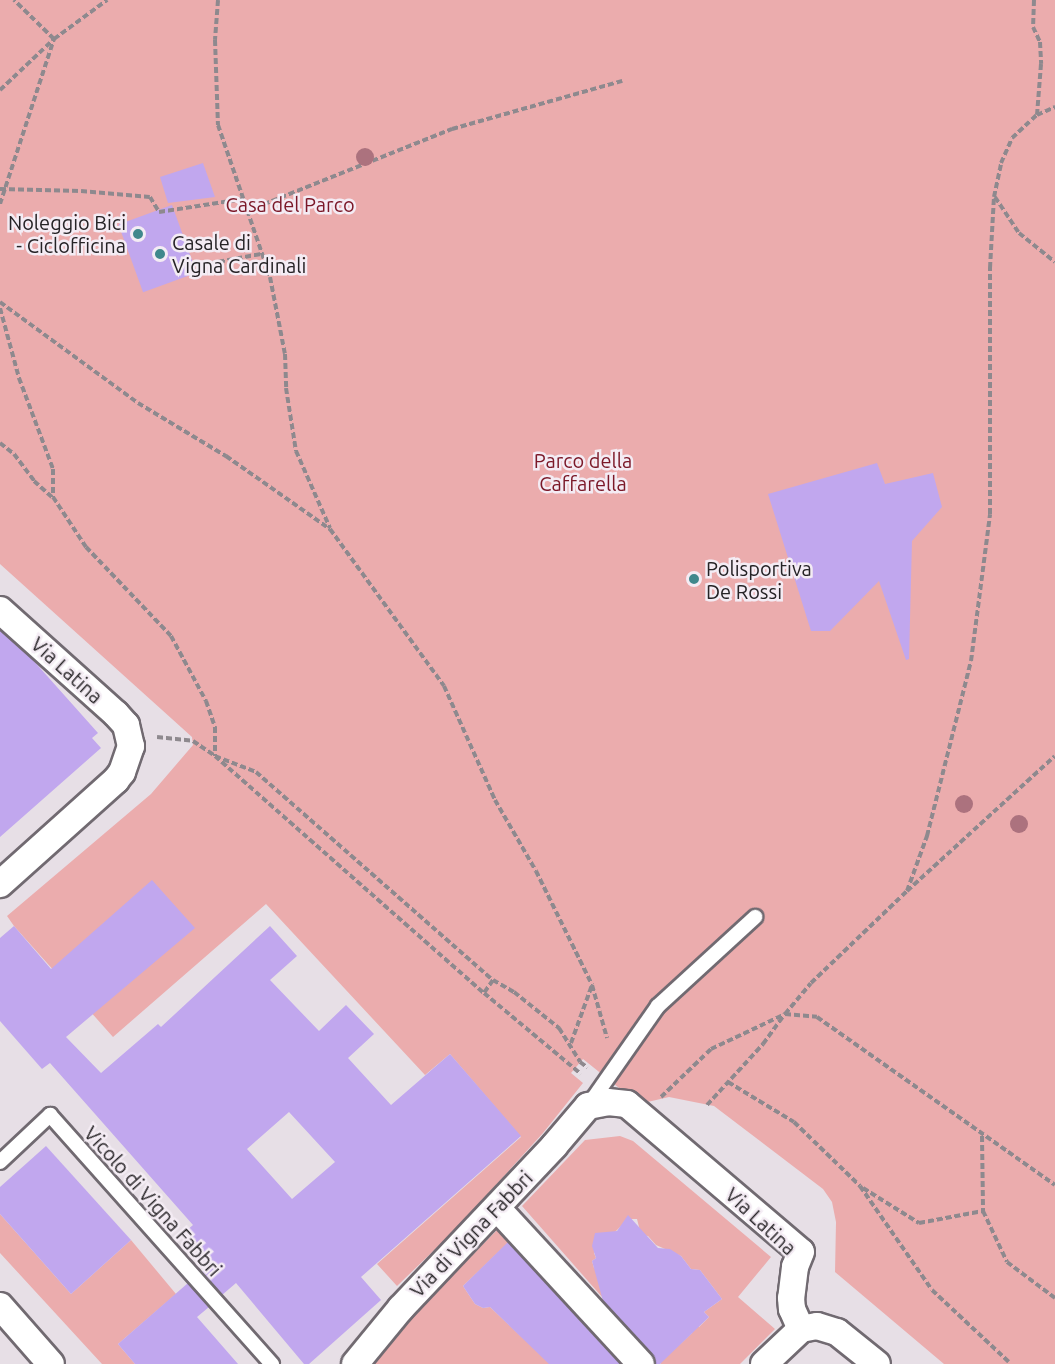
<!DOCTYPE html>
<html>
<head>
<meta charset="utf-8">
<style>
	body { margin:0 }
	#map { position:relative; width:1055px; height:1364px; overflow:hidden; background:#e7dfe6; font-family:Ubuntu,sans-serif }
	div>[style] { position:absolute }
	.green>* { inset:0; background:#ebacad }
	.building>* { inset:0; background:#c1a7ee; transform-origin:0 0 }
	.path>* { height:4px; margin-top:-2px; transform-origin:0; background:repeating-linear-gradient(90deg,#8e898e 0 6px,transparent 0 9px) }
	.roads { filter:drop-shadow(2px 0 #716a71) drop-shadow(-2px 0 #716a71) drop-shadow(0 2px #716a71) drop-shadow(0 -2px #716a71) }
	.service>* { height:14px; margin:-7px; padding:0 7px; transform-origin:7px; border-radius:7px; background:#fff }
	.minor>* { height:26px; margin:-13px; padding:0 13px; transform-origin:13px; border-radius:13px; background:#fff }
	.trees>* { width:18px; height:18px; margin:-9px; border-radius:50%; background:#ac727e }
	.dots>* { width:16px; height:16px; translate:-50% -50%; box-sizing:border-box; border:3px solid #f4ecf4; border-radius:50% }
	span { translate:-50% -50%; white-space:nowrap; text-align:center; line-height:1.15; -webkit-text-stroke:5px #f4ecf4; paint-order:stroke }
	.park-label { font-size:20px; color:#7b1828 }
	.poi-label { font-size:20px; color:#262326 }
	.right { translate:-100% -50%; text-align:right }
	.left { translate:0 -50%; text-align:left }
	.street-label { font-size:20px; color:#262326 }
</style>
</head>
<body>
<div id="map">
	<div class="green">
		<i style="clip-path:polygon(0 0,1055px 0,1055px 1364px,944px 1364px,835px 1272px,836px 1222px,832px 1202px,823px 1189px,714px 1106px,669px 1097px,639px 1104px,583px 1059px,571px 1073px,583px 1083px,543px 1133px,456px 1229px,397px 1286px,377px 1264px,521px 1137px,450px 1054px,425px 1075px,266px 904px,113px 1037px,14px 926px,7px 916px,151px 794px,193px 745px,192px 737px,0 564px)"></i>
		<i style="clip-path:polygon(evenodd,620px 1136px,633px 1141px,771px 1257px,738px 1297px,775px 1329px,740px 1364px,661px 1364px,522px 1206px,585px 1140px,620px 1136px,628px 1219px,637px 1219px,641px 1235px,648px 1236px,656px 1245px,681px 1256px,691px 1269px,700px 1270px,722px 1299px,704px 1312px,709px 1317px,699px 1327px,695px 1322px,692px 1333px,674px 1350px,594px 1268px,592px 1261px,596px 1258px,594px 1253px,628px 1219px)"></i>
		<i style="clip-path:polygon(0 1214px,71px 1294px,131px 1240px,176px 1294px,118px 1344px,135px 1364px,102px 1364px,0 1253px)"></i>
		<i style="clip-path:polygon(500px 1227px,512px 1239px,463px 1286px,475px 1304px,483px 1308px,490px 1307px,529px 1344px,571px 1304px,593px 1328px,554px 1364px,366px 1364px)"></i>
	</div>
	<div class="building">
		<i style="clip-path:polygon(203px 163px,215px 197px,168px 203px,160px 177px)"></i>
		<i style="left:172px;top:205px;width:72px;height:57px;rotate:70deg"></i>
		<i style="clip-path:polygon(877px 463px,885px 484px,933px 473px,942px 507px,912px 541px,909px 659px,906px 660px,879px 581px,830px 631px,811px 631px,768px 494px)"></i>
		<i style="clip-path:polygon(0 630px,32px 659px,98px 733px,92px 738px,101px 748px,0 837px)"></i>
		<i style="clip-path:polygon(evenodd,152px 880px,195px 928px,66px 1037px,101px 1073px,158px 1024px,161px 1027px,270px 926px,297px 956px,270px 980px,319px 1031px,346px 1005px,374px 1034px,348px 1058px,391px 1105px,450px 1054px,521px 1136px,361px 1277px,381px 1300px,309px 1364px,304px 1364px,236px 1283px,222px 1295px,202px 1272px,212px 1262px,186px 1231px,193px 1225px,50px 1063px,42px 1069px,0 1021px,0 938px,14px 926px,51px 969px,152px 880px,289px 1112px,335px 1162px,292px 1199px,247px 1149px,289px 1112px)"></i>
		<i style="clip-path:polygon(46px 1146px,131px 1240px,71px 1294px,0 1214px,0 1187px)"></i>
		<i style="clip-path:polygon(628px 1215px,658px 1248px,670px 1249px,681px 1256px,691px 1269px,700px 1270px,722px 1299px,704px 1312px,709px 1317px,660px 1364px,656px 1364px,652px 1354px,603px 1301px,592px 1261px,596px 1258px,592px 1246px,595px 1233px,617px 1231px)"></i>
		<i style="clip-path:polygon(508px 1242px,621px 1364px,549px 1364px,490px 1307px,483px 1308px,475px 1304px,463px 1286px)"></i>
		<i style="clip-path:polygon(188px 1283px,209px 1307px,197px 1317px,238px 1364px,135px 1364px,118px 1344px)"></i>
	</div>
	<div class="path">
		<i style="left:218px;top:0;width:40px;rotate:94.3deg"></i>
		<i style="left:215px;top:40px;width:85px;rotate:88deg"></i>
		<i style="left:218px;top:125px;width:161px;rotate:71.1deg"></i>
		<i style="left:270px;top:277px;width:78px;rotate:79deg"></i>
		<i style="left:285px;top:354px;width:34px;rotate:88deg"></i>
		<i style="left:286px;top:388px;width:64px;rotate:81deg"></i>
		<i style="left:296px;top:451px;width:84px;rotate:66.2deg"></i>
		<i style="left:1034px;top:0;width:27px;rotate:92deg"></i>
		<i style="left:1033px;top:27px;width:17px;rotate:65deg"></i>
		<i style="left:1040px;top:42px;width:22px;rotate:87deg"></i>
		<i style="left:1041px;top:64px;width:51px;rotate:94.5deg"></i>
		<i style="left:0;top:90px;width:74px;rotate:-43.4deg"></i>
		<i style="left:54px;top:39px;width:66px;rotate:-36.3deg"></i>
		<i style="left:0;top:189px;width:81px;rotate:1.4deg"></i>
		<i style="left:81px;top:191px;width:69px;rotate:5deg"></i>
		<i style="left:150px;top:197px;width:17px;rotate:59deg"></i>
		<i style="left:159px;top:212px;width:85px;rotate:-8.8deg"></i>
		<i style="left:995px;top:197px;width:43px;rotate:56.3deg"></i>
		<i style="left:1019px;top:233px;width:46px;rotate:38.9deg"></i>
		<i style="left:0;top:204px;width:174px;rotate:-71.9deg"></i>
		<i style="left:54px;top:39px;width:56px;rotate:-135.7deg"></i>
		<i style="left:247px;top:211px;width:221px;rotate:-21.8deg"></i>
		<i style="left:452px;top:129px;width:177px;rotate:-15.8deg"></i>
		<i style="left:201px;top:265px;width:61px;rotate:-10.4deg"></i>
		<i style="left:0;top:302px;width:171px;rotate:36.2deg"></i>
		<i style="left:138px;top:403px;width:103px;rotate:31.1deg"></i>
		<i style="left:226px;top:456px;width:127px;rotate:35.1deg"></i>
		<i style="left:330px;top:529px;width:194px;rotate:54deg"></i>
		<i style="left:444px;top:686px;width:125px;rotate:65.9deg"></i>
		<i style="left:495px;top:800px;width:82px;rotate:60deg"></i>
		<i style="left:536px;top:871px;width:127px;rotate:63.8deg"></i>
		<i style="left:592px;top:985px;width:55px;rotate:74.2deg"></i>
		<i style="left:0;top:308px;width:73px;rotate:74.8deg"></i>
		<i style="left:19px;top:378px;width:97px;rotate:69.5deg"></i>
		<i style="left:53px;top:469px;width:28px;rotate:90deg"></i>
		<i style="left:53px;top:497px;width:60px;rotate:56.6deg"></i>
		<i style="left:86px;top:547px;width:123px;rotate:46.3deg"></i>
		<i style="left:171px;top:636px;width:74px;rotate:61.7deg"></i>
		<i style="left:206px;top:701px;width:28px;rotate:71deg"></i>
		<i style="left:215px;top:727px;width:29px;rotate:90deg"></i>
		<i style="left:215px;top:756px;width:44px;rotate:21.3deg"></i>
		<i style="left:256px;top:772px;width:315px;rotate:41.3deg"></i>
		<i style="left:493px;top:980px;width:16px;rotate:125deg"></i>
		<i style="left:0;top:443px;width:18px;rotate:38deg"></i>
		<i style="left:14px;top:454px;width:34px;rotate:53deg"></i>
		<i style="left:34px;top:481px;width:24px;rotate:42deg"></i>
		<i style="left:157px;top:737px;width:36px;rotate:6deg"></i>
		<i style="left:193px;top:741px;width:27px;rotate:34deg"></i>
		<i style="left:215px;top:756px;width:359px;rotate:41.4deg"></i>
		<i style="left:484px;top:993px;width:126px;rotate:39.9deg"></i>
		<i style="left:907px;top:891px;width:59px;rotate:-70deg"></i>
		<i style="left:927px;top:836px;width:180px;rotate:-75.9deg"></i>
		<i style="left:971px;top:661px;width:148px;rotate:-82.6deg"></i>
		<i style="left:990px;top:514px;width:246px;rotate:-90deg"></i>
		<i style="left:990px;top:268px;width:71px;rotate:-86.8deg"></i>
		<i style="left:994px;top:197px;width:35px;rotate:-78deg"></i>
		<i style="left:1001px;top:163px;width:27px;rotate:-66deg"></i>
		<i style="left:1012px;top:138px;width:34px;rotate:-43deg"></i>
		<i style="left:1037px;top:115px;width:20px;rotate:-24deg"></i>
		<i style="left:493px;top:980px;width:24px;rotate:30deg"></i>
		<i style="left:514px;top:992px;width:58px;rotate:38.7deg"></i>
		<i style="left:559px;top:1028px;width:40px;rotate:58deg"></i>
		<i style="left:580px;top:1062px;width:9px;rotate:36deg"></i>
		<i style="left:571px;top:1043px;width:62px;rotate:-70.1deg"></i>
		<i style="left:728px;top:1082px;width:77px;rotate:31.2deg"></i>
		<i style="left:794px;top:1122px;width:92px;rotate:44.1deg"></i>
		<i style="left:860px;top:1186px;width:126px;rotate:55.3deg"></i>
		<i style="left:932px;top:1290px;width:105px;rotate:43.1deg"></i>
		<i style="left:661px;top:1097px;width:69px;rotate:-43.8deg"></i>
		<i style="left:711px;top:1049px;width:82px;rotate:-25.3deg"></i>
		<i style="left:785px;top:1014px;width:40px;rotate:-50deg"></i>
		<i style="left:811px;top:983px;width:133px;rotate:-43.8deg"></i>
		<i style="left:907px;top:891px;width:200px;rotate:-42.4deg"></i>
		<i style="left:707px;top:1105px;width:83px;rotate:-47.4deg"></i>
		<i style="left:763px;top:1044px;width:37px;rotate:-54deg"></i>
		<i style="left:785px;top:1014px;width:32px;rotate:5deg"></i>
		<i style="left:817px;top:1017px;width:291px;rotate:35.2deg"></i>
		<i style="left:982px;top:1136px;width:75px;rotate:89.2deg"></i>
		<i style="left:983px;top:1211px;width:56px;rotate:64.8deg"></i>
		<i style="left:1007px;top:1262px;width:60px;rotate:36.9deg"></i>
		<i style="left:863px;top:1188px;width:66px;rotate:32deg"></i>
		<i style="left:919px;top:1223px;width:65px;rotate:-10.6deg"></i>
	</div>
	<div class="roads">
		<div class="service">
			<i style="left:588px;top:1106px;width:122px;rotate:-55deg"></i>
			<i style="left:658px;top:1006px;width:132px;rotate:-42.5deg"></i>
			<i style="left:0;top:1162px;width:69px;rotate:-43.2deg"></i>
			<i style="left:50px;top:1115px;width:334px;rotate:48.3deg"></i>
		</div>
		<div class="minor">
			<i style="left:0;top:610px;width:156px;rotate:41.9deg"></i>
			<i style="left:116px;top:714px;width:15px;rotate:48deg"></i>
			<i style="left:126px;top:725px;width:22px;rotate:77deg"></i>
			<i style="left:131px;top:746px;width:28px;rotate:109deg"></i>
			<i style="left:122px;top:772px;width:10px;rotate:127deg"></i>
			<i style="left:116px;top:780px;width:156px;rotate:138.1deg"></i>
			<i style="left:497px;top:1208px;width:212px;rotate:47.3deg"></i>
			<i style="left:0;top:1306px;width:77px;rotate:48.7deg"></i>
			<i style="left:355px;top:1364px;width:72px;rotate:-50.6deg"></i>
			<i style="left:401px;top:1308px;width:223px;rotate:-46.6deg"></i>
			<i style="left:554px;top:1146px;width:52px;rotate:-49.6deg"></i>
			<i style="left:588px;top:1106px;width:20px;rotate:-11deg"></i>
			<i style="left:608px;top:1102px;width:19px;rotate:6deg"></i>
			<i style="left:627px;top:1104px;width:228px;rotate:40.4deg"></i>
			<i style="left:801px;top:1252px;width:16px;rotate:112deg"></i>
			<i style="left:795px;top:1267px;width:31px;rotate:97deg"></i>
			<i style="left:791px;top:1298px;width:11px;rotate:85deg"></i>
			<i style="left:792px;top:1309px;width:22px;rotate:66deg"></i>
			<i style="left:764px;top:1364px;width:51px;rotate:-43.4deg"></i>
			<i style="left:801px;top:1329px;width:16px;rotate:-11deg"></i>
			<i style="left:817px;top:1326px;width:21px;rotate:17deg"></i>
			<i style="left:837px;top:1332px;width:51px;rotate:38.7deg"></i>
		</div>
	</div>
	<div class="trees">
		<i style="left:365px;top:157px"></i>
		<i style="left:964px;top:804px"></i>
		<i style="left:1019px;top:824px"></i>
	</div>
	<div class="dots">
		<i style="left:138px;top:234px;background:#40888c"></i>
		<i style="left:160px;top:254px;background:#40888c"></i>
		<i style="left:694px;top:579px;background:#40888c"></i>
	</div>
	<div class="park-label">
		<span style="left:290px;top:204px">Casa del Parco</span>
		<span style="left:583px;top:472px">Parco della<br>Caffarella</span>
	</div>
	<div class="poi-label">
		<span class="right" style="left:126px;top:234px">Noleggio Bici<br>- Ciclofficina</span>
		<span class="left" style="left:172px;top:254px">Casale di<br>Vigna Cardinali</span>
		<span class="left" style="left:706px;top:580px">Polisportiva<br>De Rossi</span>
	</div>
	<div class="street-label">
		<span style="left:67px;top:670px;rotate:42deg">Via Latina</span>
		<span style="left:153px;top:1201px;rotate:48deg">Vicolo di Vigna Fabbri</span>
		<span style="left:761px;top:1221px;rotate:43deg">Via Latina</span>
		<span style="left:471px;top:1234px;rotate:-46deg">Via di Vigna Fabbri</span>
	</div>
</div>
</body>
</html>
